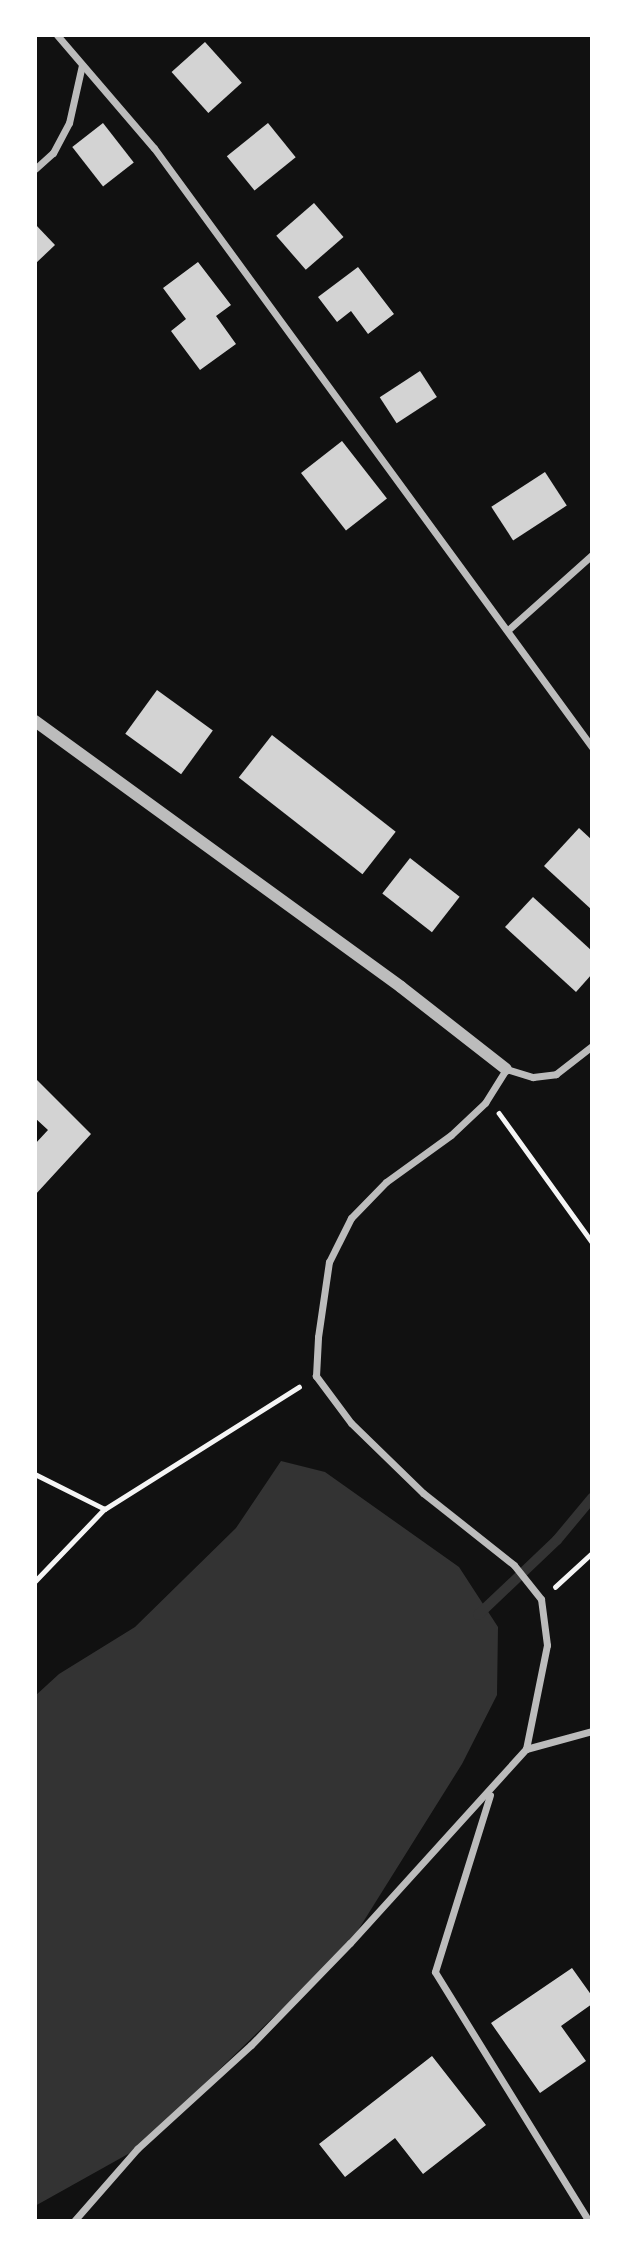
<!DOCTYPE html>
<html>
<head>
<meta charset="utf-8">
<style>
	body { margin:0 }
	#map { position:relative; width:627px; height:2256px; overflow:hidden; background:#111; font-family:"PT Sans",sans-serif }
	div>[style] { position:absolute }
	.water>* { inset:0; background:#333 }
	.stream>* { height:10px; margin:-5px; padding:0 5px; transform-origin:5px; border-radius:5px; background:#333 }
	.building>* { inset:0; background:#d3d3d3; transform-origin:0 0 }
	.path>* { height:4.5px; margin:-2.25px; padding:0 2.25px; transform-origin:2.25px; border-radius:2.25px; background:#f5f5f5 }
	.minor>* { height:7px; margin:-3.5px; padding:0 3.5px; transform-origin:3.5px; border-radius:3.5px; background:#bcbcbc }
	.tertiary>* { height:12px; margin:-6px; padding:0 6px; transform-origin:6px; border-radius:6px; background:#bcbcbc }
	span { translate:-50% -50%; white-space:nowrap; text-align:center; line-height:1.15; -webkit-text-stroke:5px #fff; paint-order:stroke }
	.frame { position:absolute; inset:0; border:37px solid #fff; pointer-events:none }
</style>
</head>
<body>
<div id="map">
	<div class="water">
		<i style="clip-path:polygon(281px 1461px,325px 1472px,459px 1567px,498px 1627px,497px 1695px,462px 1764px,350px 1943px,137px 2149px,35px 2206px,35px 1696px,59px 1674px,135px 1627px,236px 1528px)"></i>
	</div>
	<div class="stream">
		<i style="left:478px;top:1615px;width:109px;rotate:-43.5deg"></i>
		<i style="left:557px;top:1540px;width:55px;rotate:-50.2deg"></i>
	</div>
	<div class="building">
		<i style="left:205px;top:42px;width:55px;height:45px;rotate:48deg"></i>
		<i style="left:103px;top:123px;width:50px;height:39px;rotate:52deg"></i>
		<i style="left:268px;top:123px;width:44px;height:53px;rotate:51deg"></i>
		<i style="left:314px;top:203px;width:45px;height:50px;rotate:49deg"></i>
		<i style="clip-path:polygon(35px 224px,55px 245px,35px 264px)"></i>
		<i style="clip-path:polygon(198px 262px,231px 305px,216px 316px,236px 344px,200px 370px,171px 331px,186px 319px,163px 288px)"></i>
		<i style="clip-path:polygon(358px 267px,394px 314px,368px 334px,351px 311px,337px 322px,318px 297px)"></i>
		<i style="left:420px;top:371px;width:31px;height:48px;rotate:57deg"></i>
		<i style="left:342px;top:441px;width:73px;height:52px;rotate:52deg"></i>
		<i style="left:545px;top:472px;width:40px;height:64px;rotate:57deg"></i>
		<i style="left:157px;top:690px;width:69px;height:54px;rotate:36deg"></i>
		<i style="left:272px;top:735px;width:157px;height:54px;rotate:38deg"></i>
		<i style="clip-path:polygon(579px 828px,592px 840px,592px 910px,544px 866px)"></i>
		<i style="left:410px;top:858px;width:63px;height:45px;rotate:38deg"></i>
		<i style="clip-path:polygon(533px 897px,592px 951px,592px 974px,576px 992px,505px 927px)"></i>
		<i style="clip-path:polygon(35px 1078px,91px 1134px,35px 1195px,35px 1144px,48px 1130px,35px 1118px)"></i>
		<i style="clip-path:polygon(572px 1968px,592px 1996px,592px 2004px,561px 2026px,586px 2061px,540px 2093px,491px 2023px)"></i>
		<i style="clip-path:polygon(432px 2056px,486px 2125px,423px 2174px,395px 2138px,345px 2177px,319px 2144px)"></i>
	</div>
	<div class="path">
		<i style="left:499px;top:1113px;width:159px;rotate:54.2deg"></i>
		<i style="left:35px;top:1474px;width:78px;rotate:26.6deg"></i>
		<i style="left:105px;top:1509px;width:101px;rotate:133.8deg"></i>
		<i style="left:105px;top:1509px;width:229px;rotate:-32.2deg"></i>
		<i style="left:555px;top:1587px;width:50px;rotate:-42.6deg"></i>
	</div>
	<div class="minor">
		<i style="left:57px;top:35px;width:149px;rotate:49.4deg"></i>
		<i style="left:154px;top:148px;width:742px;rotate:53.83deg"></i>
		<i style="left:35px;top:169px;width:24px;rotate:-42deg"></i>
		<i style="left:53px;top:153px;width:34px;rotate:-62deg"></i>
		<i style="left:69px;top:123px;width:59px;rotate:-77.4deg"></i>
		<i style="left:508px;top:630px;width:113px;rotate:-41.8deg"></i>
		<i style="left:526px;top:1749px;width:68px;rotate:-15.3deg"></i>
		<i style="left:490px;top:1795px;width:185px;rotate:107.3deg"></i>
		<i style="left:435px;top:1972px;width:293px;rotate:58.3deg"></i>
		<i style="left:74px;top:2221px;width:96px;rotate:-48.8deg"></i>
		<i style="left:137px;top:2149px;width:154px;rotate:-42.4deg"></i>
		<i style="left:251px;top:2045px;width:142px;rotate:-45.9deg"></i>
		<i style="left:350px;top:1943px;width:262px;rotate:-47.8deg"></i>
		<i style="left:526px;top:1749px;width:106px;rotate:-78.6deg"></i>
		<i style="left:547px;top:1645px;width:46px;rotate:-97.4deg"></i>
		<i style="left:541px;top:1599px;width:43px;rotate:-128.5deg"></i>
		<i style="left:514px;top:1565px;width:116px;rotate:-141.6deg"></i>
		<i style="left:423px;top:1493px;width:100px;rotate:-135.8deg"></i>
		<i style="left:351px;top:1423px;width:59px;rotate:-126.7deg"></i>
		<i style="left:316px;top:1376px;width:39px;rotate:-87deg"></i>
		<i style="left:318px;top:1337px;width:76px;rotate:-81.7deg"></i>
		<i style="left:329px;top:1262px;width:49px;rotate:-63.4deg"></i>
		<i style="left:351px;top:1218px;width:50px;rotate:-45.8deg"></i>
		<i style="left:386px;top:1182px;width:80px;rotate:-35.9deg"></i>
		<i style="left:451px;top:1135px;width:47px;rotate:-43.3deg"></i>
		<i style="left:485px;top:1103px;width:40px;rotate:-58deg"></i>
		<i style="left:506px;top:1069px;width:28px;rotate:17deg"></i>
		<i style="left:533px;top:1077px;width:23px;rotate:-7deg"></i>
		<i style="left:556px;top:1074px;width:46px;rotate:-37.9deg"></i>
	</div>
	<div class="tertiary">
		<i style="left:35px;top:721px;width:452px;rotate:36deg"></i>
		<i style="left:401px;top:987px;width:133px;rotate:38deg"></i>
	</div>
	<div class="frame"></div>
</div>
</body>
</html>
